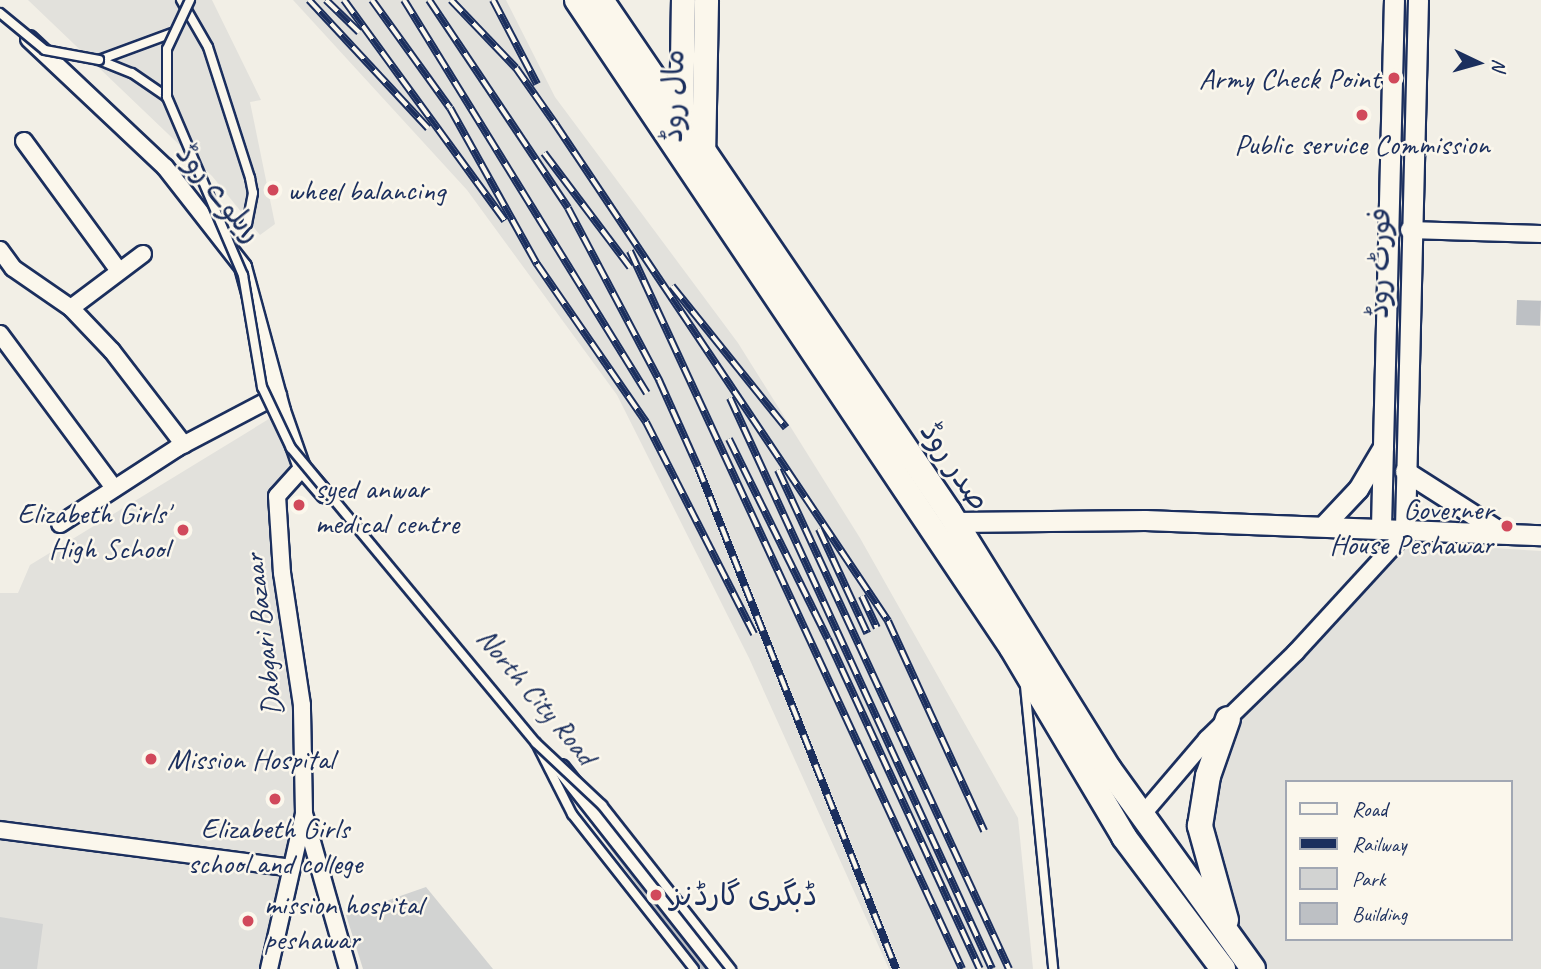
<!DOCTYPE html>
<html>
<head>
<meta charset="utf-8">
<style>
	body { margin:0 }
	#map { position:relative; width:1541px; height:969px; overflow:hidden; background:#f2efe6; font-family:Caveat,"Playpen Sans Arabic",sans-serif }
	div>[style] { position:absolute }
	.built>* { inset:0; background:#e2e1dc }
	.green>* { inset:0; background:#d2d3d2 }
	.building>* { inset:0; background:#bdc0c4; transform-origin:0 0 }
	.roads { filter:drop-shadow(2px 0 #1b2f5e) drop-shadow(-2px 0 #1b2f5e) drop-shadow(0 2px #1b2f5e) drop-shadow(0 -2px #1b2f5e) }
	.service>* { height:8px; margin:-4px; padding:0 4px; transform-origin:4px; border-radius:4px; background:#fbf7ec }
	.minor>* { height:16px; margin:-8px; padding:0 8px; transform-origin:8px; border-radius:8px; background:#fbf7ec }
	.tertiary>* { height:19px; margin:-9.5px; padding:0 9.5px; transform-origin:9.5px; border-radius:9.5px; background:#fbf7ec }
	.secondary>* { height:23px; margin:-11.5px; padding:0 11.5px; transform-origin:11.5px; border-radius:11.5px; background:#fbf7ec }
	.primary>* { height:24px; margin:-12px; padding:0 12px; transform-origin:12px; border-radius:12px; background:#fbf7ec }
	.rail>* { height:8px; margin-top:-4px; transform-origin:0; background:repeating-linear-gradient(90deg,#fbf7ec 0 16px,#1b2f5e 0 32px); box-sizing:border-box; border-block:2px solid #1b2f5e }
	.bridges { filter:drop-shadow(2px 0 #1b2f5e) drop-shadow(-2px 0 #1b2f5e) drop-shadow(0 2px #1b2f5e) drop-shadow(0 -2px #1b2f5e) }
	.service-bridge>* { height:8px; margin:-4px; padding:0 4px; transform-origin:4px; border-radius:4px; background:#fbf7ec }
	.dots>* { width:19px; height:19px; translate:-50% -50%; box-sizing:border-box; border:4px solid #fbf7ec; border-radius:50% }
	span { translate:-50% -50%; white-space:nowrap; text-align:center; line-height:1.15; -webkit-text-stroke:5px #fbf7ec; paint-order:stroke }
	.poi-label { font-size:30px; color:#1b2f5e }
	.right { translate:-100% -50%; text-align:right }
	.left { translate:0 -50%; text-align:left }
	.street-label { font-size:30px; color:#1b2f5e }
	.legend { position:absolute; left:1285px; top:780px; width:228px; height:161px; box-sizing:border-box; background:#fbf7ec; border:2px solid #a1a7b3; margin:0; padding:9px 12px; list-style:none; font-size:21px; color:#1b2f5e }
	.legend li { display:flex; align-items:center; gap:14px; height:35px }
	.legend b { width:35px; border:2px solid #a1a7b3 }
	.north { position:absolute; left:1443px; top:28px; width:70px; height:70px; -webkit-text-stroke:5px #fbf7ec; paint-order:stroke; rotate:95deg; font-size:19px; font-weight:700; line-height:28px; text-align:center; color:#1b2f5e }
	.north::after { content:''; display:block; margin:auto; width:24px; height:32px; background:#1b2f5e; clip-path:polygon(50% 0,100% 100%,50% 72%,0 100%) }
</style>
</head>
<body>
<div id="map">
	<div class="built">
		<i style="clip-path:polygon(28px 0,212px 0,261px 100px,250px 102px,275px 224px,260px 235px,212px 176px)"></i>
		<i style="clip-path:polygon(293px 0,506px 0,555px 97px,738px 343px,860px 538px,1018px 818px,1033px 969px,889px 969px,749px 658px,617px 395px,467px 190px)"></i>
		<i style="clip-path:polygon(282px 411px,302px 468px,277px 496px,302px 705px,304px 814px,269px 969px,0 969px,0 593px,18px 593px,30px 565px)"></i>
		<i style="clip-path:polygon(evenodd,1412px 543px,1541px 551px,1541px 969px,1253px 969px,1212px 881px,1208px 776px,1228px 719px,1412px 543px,1287px 782px,1511px 782px,1511px 939px,1287px 939px,1287px 782px)"></i>
	</div>
	<div class="green">
		<i style="clip-path:polygon(426px 887px,493px 969px,363px 969px,346px 915px)"></i>
		<i style="clip-path:polygon(0 917px,43px 924px,37px 969px,0 969px)"></i>
	</div>
	<div class="building">
		<i style="left:1517px;top:300px;width:24px;height:25px;rotate:2deg"></i>
		<i style="clip-path:polygon(587px 818px,706px 969px,700px 969px)"></i>
	</div>
	<div class="roads">
		<div class="service">
			<i style="left:181px;top:0;width:54px;rotate:60.1deg"></i>
			<i style="left:208px;top:47px;width:138px;rotate:72.2deg"></i>
			<i style="left:250px;top:178px;width:15px;rotate:79deg"></i>
			<i style="left:253px;top:193px;width:31px;rotate:101deg"></i>
			<i style="left:247px;top:223px;width:31px;rotate:130deg"></i>
			<i style="left:99px;top:60px;width:35px;rotate:22deg"></i>
			<i style="left:132px;top:73px;width:42px;rotate:34.4deg"></i>
			<i style="left:99px;top:60px;width:78px;rotate:-20.3deg"></i>
			<i style="left:1025px;top:686px;width:284px;rotate:84.3deg"></i>
			<i style="left:536px;top:743px;width:80px;rotate:63.1deg"></i>
			<i style="left:572px;top:814px;width:197px;rotate:51.8deg"></i>
		</div>
		<div class="minor">
			<i style="left:29px;top:39px;width:187px;rotate:43.3deg"></i>
			<i style="left:165px;top:167px;width:127px;rotate:52deg"></i>
			<i style="left:243px;top:267px;width:149px;rotate:74.8deg"></i>
			<i style="left:282px;top:411px;width:60px;rotate:70.7deg"></i>
			<i style="left:302px;top:468px;width:35px;rotate:49deg"></i>
			<i style="left:24px;top:141px;width:161px;rotate:53.8deg"></i>
			<i style="left:1409px;top:230px;width:132px;rotate:1.7deg"></i>
			<i style="left:0;top:250px;width:22px;rotate:54deg"></i>
			<i style="left:13px;top:268px;width:70px;rotate:34.6deg"></i>
			<i style="left:71px;top:308px;width:59px;rotate:46.4deg"></i>
			<i style="left:112px;top:351px;width:118px;rotate:52.5deg"></i>
			<i style="left:71px;top:308px;width:90px;rotate:-36.9deg"></i>
			<i style="left:0;top:334px;width:192px;rotate:53.5deg"></i>
			<i style="left:60px;top:524px;width:140px;rotate:-33deg"></i>
			<i style="left:177px;top:448px;width:114px;rotate:-27.7deg"></i>
			<i style="left:561px;top:768px;width:256px;rotate:51.8deg"></i>
			<i style="left:1142px;top:815px;width:100px;rotate:-49.5deg"></i>
			<i style="left:1207px;top:739px;width:124px;rotate:-44.3deg"></i>
			<i style="left:1296px;top:652px;width:168px;rotate:-47.4deg"></i>
			<i style="left:305px;top:817px;width:158px;rotate:74.2deg"></i>
			<i style="left:0;top:830px;width:294px;rotate:7.4deg"></i>
			<i style="left:269px;top:969px;width:159px;rotate:-77.3deg"></i>
			<i style="left:304px;top:814px;width:109px;rotate:-91.1deg"></i>
			<i style="left:302px;top:705px;width:134px;rotate:-98.6deg"></i>
			<i style="left:282px;top:573px;width:77px;rotate:-93.7deg"></i>
			<i style="left:277px;top:496px;width:38px;rotate:-48deg"></i>
		</div>
		<div class="tertiary">
			<i style="left:1405px;top:471px;width:115px;rotate:32.6deg"></i>
			<i style="left:955px;top:522px;width:190px;rotate:-0.6deg"></i>
			<i style="left:1145px;top:520px;width:396px;rotate:2.2deg"></i>
			<i style="left:1325px;top:524px;width:48px;rotate:-46.7deg"></i>
			<i style="left:1358px;top:489px;width:49px;rotate:-59.2deg"></i>
			<i style="left:1381px;top:527px;width:527px;rotate:-88.59deg"></i>
			<i style="left:1405px;top:528px;width:528px;rotate:-88.59deg"></i>
		</div>
		<div class="secondary">
			<i style="left:681px;top:125px;width:125px;rotate:-89.1deg"></i>
			<i style="left:703px;top:158px;width:158px;rotate:-88.9deg"></i>
		</div>
		<div class="primary">
			<i style="left:577px;top:0;width:780px;rotate:56.13deg"></i>
			<i style="left:1012px;top:648px;width:220px;rotate:59.3deg"></i>
			<i style="left:1124px;top:837px;width:165px;rotate:53.1deg"></i>
			<i style="left:601px;top:0;width:619px;rotate:55.8deg"></i>
			<i style="left:949px;top:512px;width:303px;rotate:58.1deg"></i>
			<i style="left:1109px;top:769px;width:246px;rotate:54.2deg"></i>
			<i style="left:1226px;top:920px;width:98px;rotate:-105.5deg"></i>
			<i style="left:1200px;top:826px;width:51px;rotate:-80.9deg"></i>
			<i style="left:1208px;top:776px;width:60px;rotate:-70.7deg"></i>
		</div>
	</div>
	<div class="rail">
		<i style="left:309px;top:0;width:175px;rotate:47.1deg"></i>
		<i style="left:326px;top:0;width:46px;rotate:44.1deg"></i>
		<i style="left:344px;top:0;width:273px;rotate:53.9deg"></i>
		<i style="left:372px;top:0;width:133px;rotate:54.2deg"></i>
		<i style="left:450px;top:108px;width:179px;rotate:60.9deg"></i>
		<i style="left:537px;top:264px;width:192px;rotate:55.4deg"></i>
		<i style="left:646px;top:422px;width:238px;rotate:63deg"></i>
		<i style="left:404px;top:0;width:462px;rotate:58.3deg"></i>
		<i style="left:429px;top:0;width:250px;rotate:56.2deg"></i>
		<i style="left:568px;top:208px;width:195px;rotate:62.1deg"></i>
		<i style="left:659px;top:380px;width:95px;rotate:65.9deg"></i>
		<i style="left:698px;top:467px;width:540px;rotate:68.47deg"></i>
		<i style="left:451px;top:0;width:94px;rotate:46.3deg"></i>
		<i style="left:516px;top:68px;width:70px;rotate:54.9deg"></i>
		<i style="left:556px;top:125px;width:597px;rotate:56.2deg"></i>
		<i style="left:888px;top:621px;width:231px;rotate:65.4deg"></i>
		<i style="left:493px;top:0;width:95px;rotate:62.4deg"></i>
		<i style="left:544px;top:153px;width:143px;rotate:53deg"></i>
		<i style="left:630px;top:251px;width:791px;rotate:65.18deg"></i>
		<i style="left:672px;top:286px;width:182px;rotate:51.2deg"></i>
		<i style="left:730px;top:398px;width:628px;rotate:65.35deg"></i>
		<i style="left:729px;top:439px;width:223px;rotate:63.7deg"></i>
		<i style="left:828px;top:639px;width:363px;rotate:65.3deg"></i>
		<i style="left:778px;top:470px;width:550px;rotate:65.16deg"></i>
		<i style="left:819px;top:529px;width:115px;rotate:65.2deg"></i>
		<i style="left:862px;top:596px;width:35px;rotate:65deg"></i>
	</div>
	<div class="bridges">
		<div class="service-bridge">
			<i style="left:190px;top:0;width:54px;rotate:115.1deg"></i>
			<i style="left:167px;top:49px;width:48px;rotate:90deg"></i>
			<i style="left:167px;top:97px;width:194px;rotate:66.9deg"></i>
			<i style="left:243px;top:275px;width:114px;rotate:80.4deg"></i>
			<i style="left:262px;top:387px;width:68px;rotate:64.6deg"></i>
			<i style="left:291px;top:448px;width:383px;rotate:50.3deg"></i>
			<i style="left:536px;top:743px;width:91px;rotate:43.2deg"></i>
			<i style="left:602px;top:805px;width:209px;rotate:51.8deg"></i>
			<i style="left:0;top:13px;width:58px;rotate:39.4deg"></i>
			<i style="left:45px;top:50px;width:55px;rotate:10.5deg"></i>
		</div>
	</div>
	<div class="dots">
		<i style="left:1394px;top:78px;background:#d1495b"></i>
		<i style="left:1362px;top:115px;background:#d1495b"></i>
		<i style="left:273px;top:190px;background:#d1495b"></i>
		<i style="left:299px;top:505px;background:#d1495b"></i>
		<i style="left:1507px;top:526px;background:#d1495b"></i>
		<i style="left:183px;top:530px;background:#d1495b"></i>
		<i style="left:151px;top:759px;background:#d1495b"></i>
		<i style="left:275px;top:799px;background:#d1495b"></i>
		<i style="left:656px;top:895px;background:#d1495b"></i>
		<i style="left:248px;top:921px;background:#d1495b"></i>
	</div>
	<div class="poi-label">
		<span class="right" style="left:1380px;top:78px">Army Check Point</span>
		<span style="left:1362px;top:144px">Public service Commission</span>
		<span class="left" style="left:287px;top:190px">wheel balancing</span>
		<span class="left" style="left:315px;top:505px">syed anwar<br>medical centre</span>
		<span class="right" style="left:1493px;top:526px">Governer<br>House Peshawar</span>
		<span class="right" style="left:169px;top:530px">Elizabeth Girls'<br>High School</span>
		<span class="left" style="left:167px;top:759px">Mission Hospital</span>
		<span style="left:275px;top:845px">Elizabeth Girls<br>school and college</span>
		<span class="left" style="left:670px;top:895px">ڈبگری گارڈنز</span>
		<span class="left" style="left:264px;top:921px">mission hospital<br>peshawar</span>
	</div>
	<div class="street-label">
		<span style="left:673px;top:96px;rotate:-89deg">مال روڈ</span>
		<span style="left:219px;top:193px;rotate:51deg">ریلوے روڈ</span>
		<span style="left:1379px;top:263px;rotate:-89deg">فورٹ روڈ</span>
		<span style="left:955px;top:466px;rotate:56deg">صدر روڈ</span>
		<span style="left:263px;top:635px;rotate:-97deg">Dabgari Bazaar</span>
		<span style="left:537px;top:696px;rotate:50deg">North City Road</span>
	</div>
	<ul class="legend">
	<li><b style="height:9px;background:#fbf7ec"></b>Road</li>
	<li><b style="height:9px;background:#1b2f5e"></b>Railway</li>
	<li><b style="height:19px;background:#d2d3d2"></b>Park</li>
	<li><b style="height:19px;background:#bdc0c4"></b>Building</li>
	</ul>
	<div class="north">N</div>
</div>
</body>
</html>
